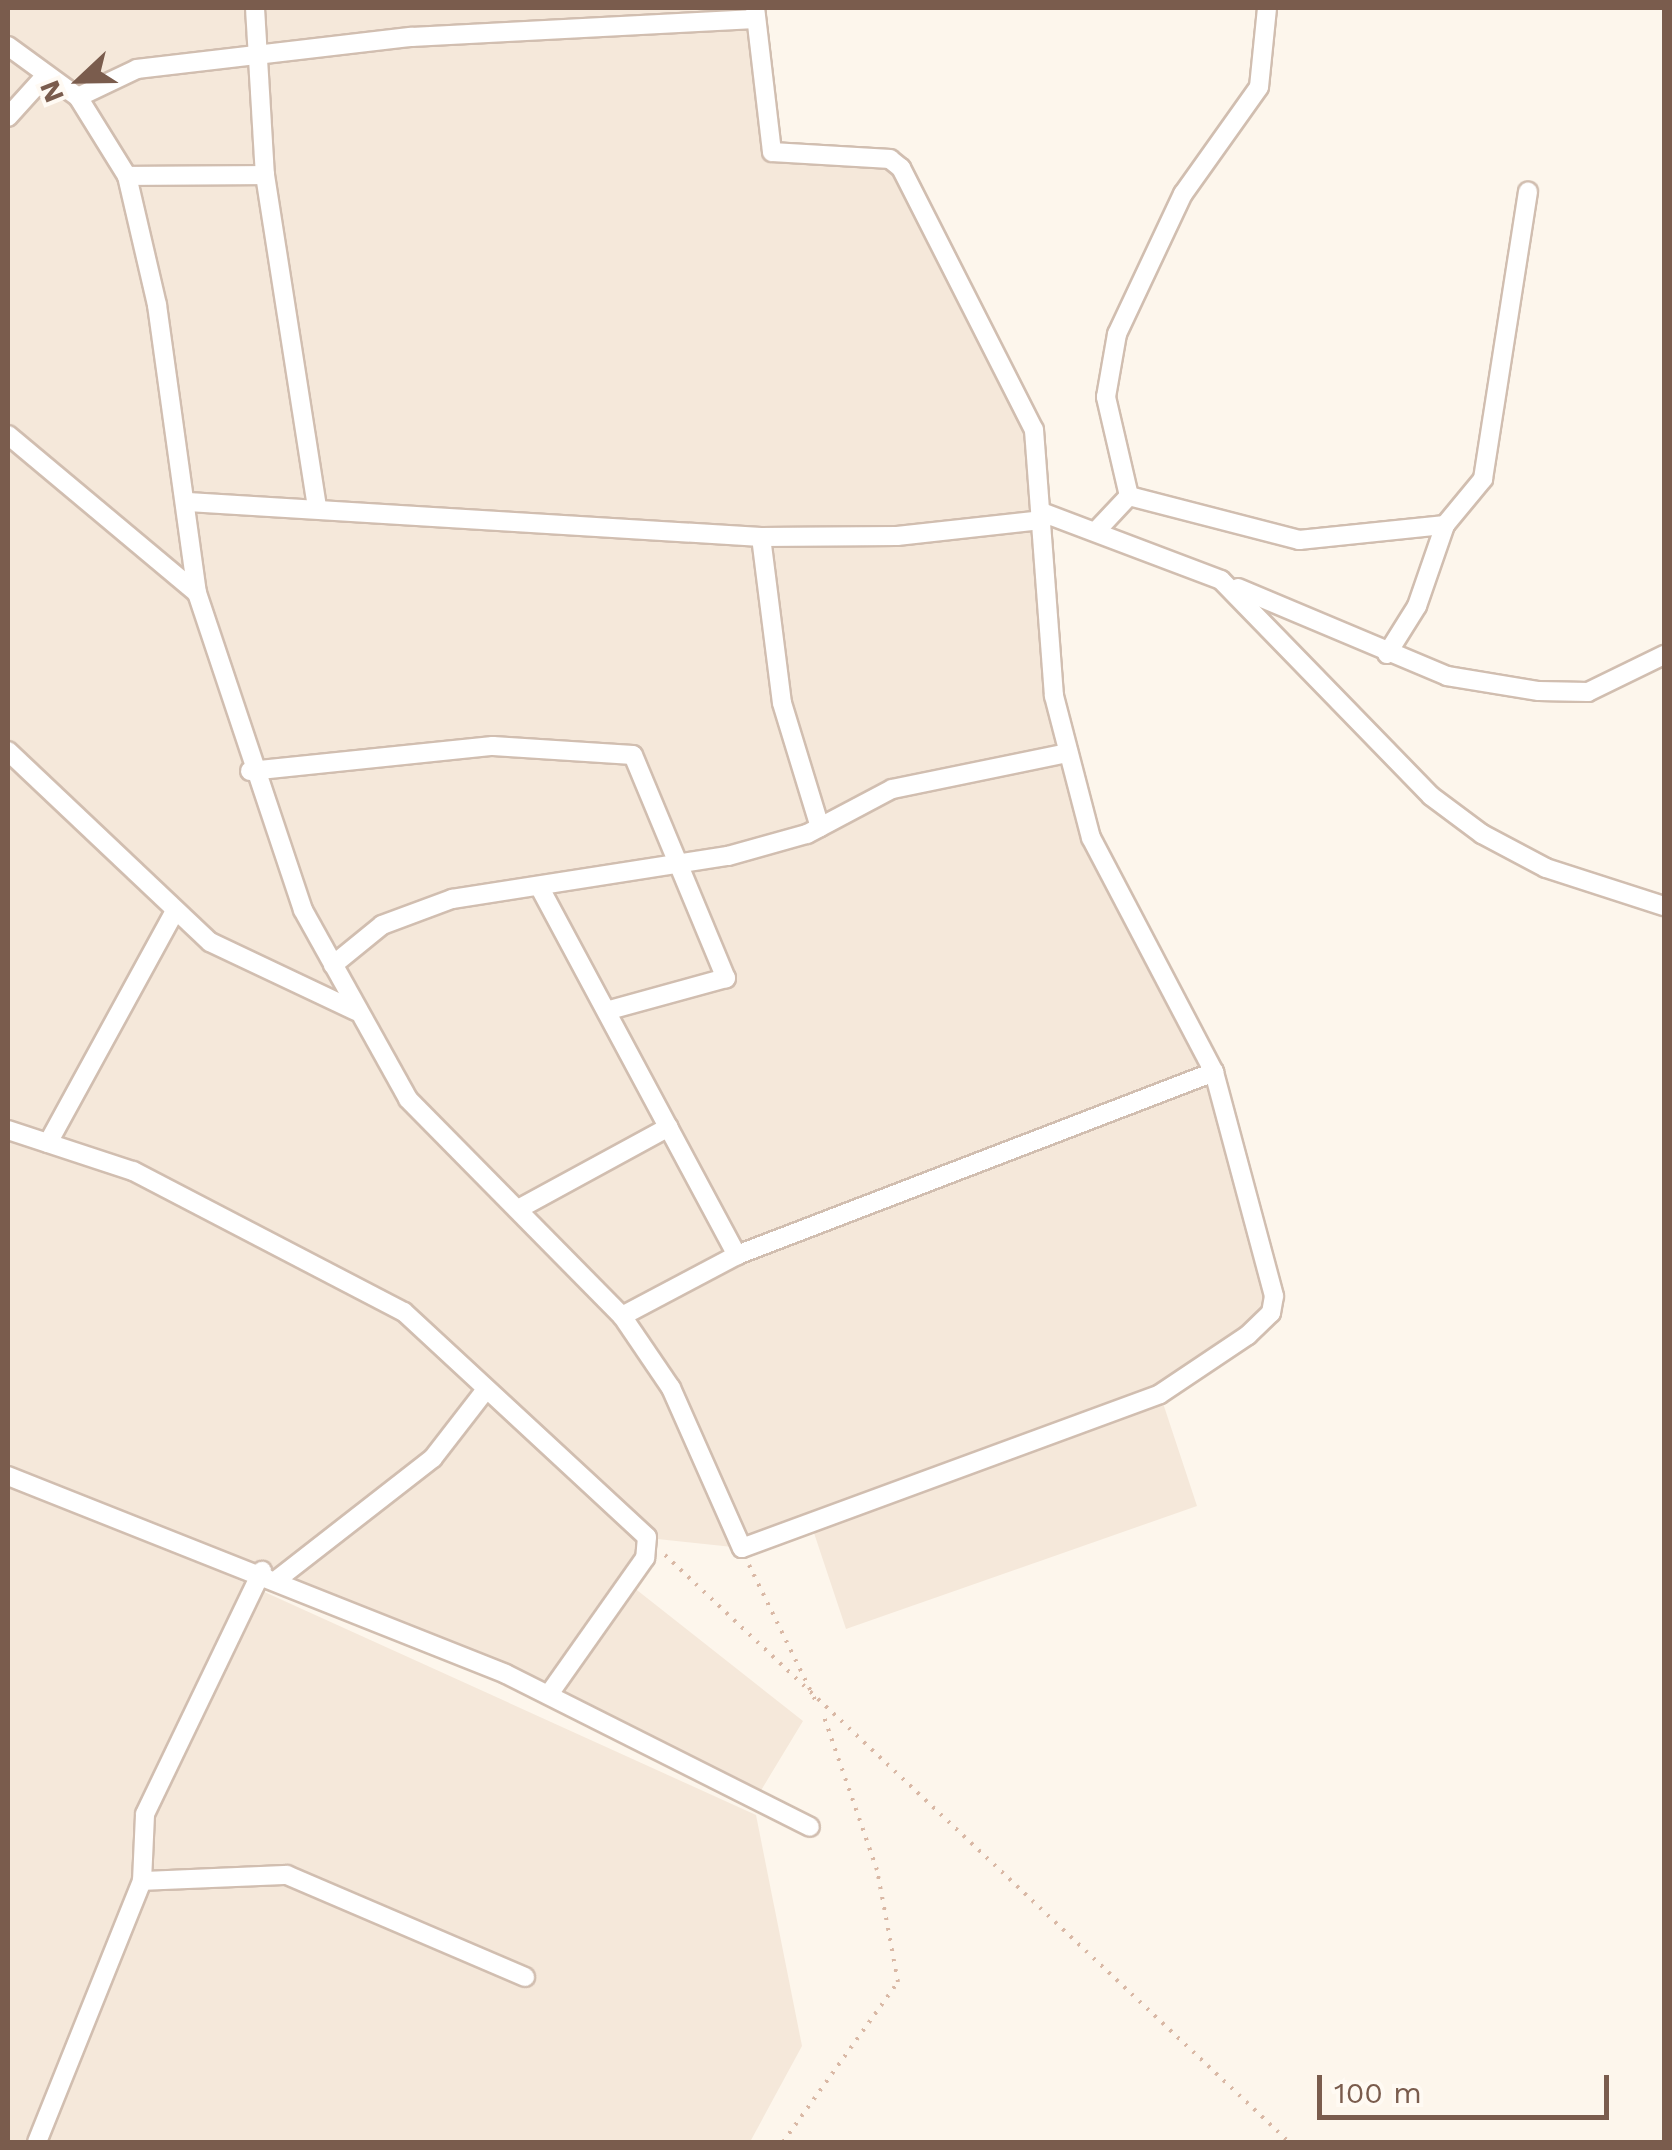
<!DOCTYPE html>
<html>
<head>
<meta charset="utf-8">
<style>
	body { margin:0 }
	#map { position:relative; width:1672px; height:2150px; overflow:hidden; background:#fdf6ec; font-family:"Work Sans",sans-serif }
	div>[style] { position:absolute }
	.residential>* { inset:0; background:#f5e8da }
	.path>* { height:4px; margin-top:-2px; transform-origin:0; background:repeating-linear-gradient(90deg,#d9b8a5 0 2.5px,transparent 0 10.5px) }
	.roads { filter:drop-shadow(2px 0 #d1beb0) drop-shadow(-2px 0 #d1beb0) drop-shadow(0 2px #d1beb0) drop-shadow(0 -2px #d1beb0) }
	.minor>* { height:18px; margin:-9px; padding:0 9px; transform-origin:9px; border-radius:9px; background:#fff }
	span { translate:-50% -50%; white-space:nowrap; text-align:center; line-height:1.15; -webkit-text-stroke:10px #fffaf3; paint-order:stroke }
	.frame { position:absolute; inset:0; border:10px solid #7a5c4d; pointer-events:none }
	.north { position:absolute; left:30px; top:30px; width:100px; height:100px; -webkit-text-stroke:8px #fffaf3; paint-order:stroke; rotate:248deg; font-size:28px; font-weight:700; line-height:40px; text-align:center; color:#7a5c4d }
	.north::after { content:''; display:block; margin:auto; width:35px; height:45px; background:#7a5c4d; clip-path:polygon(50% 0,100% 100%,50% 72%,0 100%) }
	.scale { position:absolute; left:1317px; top:2075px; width:292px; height:45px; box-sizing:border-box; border:5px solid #7a5c4d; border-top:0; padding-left:12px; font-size:30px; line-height:35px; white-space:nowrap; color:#7a5c4d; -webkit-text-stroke:8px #fffaf3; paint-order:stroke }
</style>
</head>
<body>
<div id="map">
	<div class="residential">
		<i style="clip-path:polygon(8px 8px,755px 8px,772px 152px,890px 159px,1040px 435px,1042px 605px,1091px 838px,1214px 1072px,1271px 1313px,1160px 1394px,1197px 1506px,846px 1629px,811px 1524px,742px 1548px,648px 1538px,628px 1583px,803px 1721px,757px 1797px,549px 1694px,29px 1485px,756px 1815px,802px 2046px,750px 2142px,8px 2142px)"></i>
	</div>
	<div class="path">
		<i style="left:665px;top:1555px;width:857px;rotate:43.25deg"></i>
		<i style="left:749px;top:1565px;width:155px;rotate:63.9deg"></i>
		<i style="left:783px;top:2142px;width:197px;rotate:-54.3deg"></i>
		<i style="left:898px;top:1982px;width:114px;rotate:-100.6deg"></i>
		<i style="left:877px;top:1870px;width:162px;rotate:-109.1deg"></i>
	</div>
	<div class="roads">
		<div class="minor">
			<i style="left:255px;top:8px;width:167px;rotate:86.6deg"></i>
			<i style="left:8px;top:46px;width:87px;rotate:36.1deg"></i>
			<i style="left:78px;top:97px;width:93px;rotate:58.2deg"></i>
			<i style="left:127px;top:176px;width:132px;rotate:76.9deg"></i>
			<i style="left:157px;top:305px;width:291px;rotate:82.1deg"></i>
			<i style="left:197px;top:593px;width:334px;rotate:71.5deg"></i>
			<i style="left:303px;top:910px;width:216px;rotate:60.9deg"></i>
			<i style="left:408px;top:1099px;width:305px;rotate:45.4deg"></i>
			<i style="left:622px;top:1316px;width:87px;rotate:55.8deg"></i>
			<i style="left:671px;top:1388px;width:175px;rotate:66.1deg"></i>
			<i style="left:742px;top:1548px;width:445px;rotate:-20.2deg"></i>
			<i style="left:1160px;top:1394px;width:106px;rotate:-33.8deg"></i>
			<i style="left:1248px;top:1335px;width:32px;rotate:-44deg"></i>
			<i style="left:1271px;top:1313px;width:17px;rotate:-80deg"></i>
			<i style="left:1274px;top:1296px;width:232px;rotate:-105deg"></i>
			<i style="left:1214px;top:1072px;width:264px;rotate:-117.7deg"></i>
			<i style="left:1091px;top:838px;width:147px;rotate:-104.6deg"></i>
			<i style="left:1054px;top:696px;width:267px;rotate:-94.3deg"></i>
			<i style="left:1034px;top:430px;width:294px;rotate:-116.9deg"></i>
			<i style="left:901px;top:168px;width:14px;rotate:-141deg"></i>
			<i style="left:890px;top:159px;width:118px;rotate:-176.6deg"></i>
			<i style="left:772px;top:152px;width:145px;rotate:-96.7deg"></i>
			<i style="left:78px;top:97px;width:65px;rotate:-25.4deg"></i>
			<i style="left:137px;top:69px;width:276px;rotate:-6.7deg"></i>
			<i style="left:411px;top:37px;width:345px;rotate:-3deg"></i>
			<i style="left:8px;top:117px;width:57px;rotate:-47.9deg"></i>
			<i style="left:127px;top:176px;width:138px;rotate:-0.4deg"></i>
			<i style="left:265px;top:175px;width:335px;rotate:81.1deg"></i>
			<i style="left:8px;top:435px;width:246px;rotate:39.9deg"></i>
			<i style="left:1129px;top:496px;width:176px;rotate:14.5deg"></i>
			<i style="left:1299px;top:540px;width:147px;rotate:-5.9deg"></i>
			<i style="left:1445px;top:525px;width:60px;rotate:-50.4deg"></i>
			<i style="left:1483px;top:479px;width:291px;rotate:-81.1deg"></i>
			<i style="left:188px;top:502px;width:574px;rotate:3.5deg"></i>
			<i style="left:761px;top:537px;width:136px;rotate:-0.4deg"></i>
			<i style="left:897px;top:536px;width:147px;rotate:-6.3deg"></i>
			<i style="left:1044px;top:513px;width:189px;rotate:20.7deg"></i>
			<i style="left:1221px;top:580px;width:301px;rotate:45.8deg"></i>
			<i style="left:1431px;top:796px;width:64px;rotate:36.7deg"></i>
			<i style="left:1482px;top:834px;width:72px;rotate:28deg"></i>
			<i style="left:1546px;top:868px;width:124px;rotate:17.9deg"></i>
			<i style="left:1098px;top:529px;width:45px;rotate:-46.8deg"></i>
			<i style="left:1129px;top:496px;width:102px;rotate:-103.1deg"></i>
			<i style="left:1106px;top:397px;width:64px;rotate:-80.1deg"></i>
			<i style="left:1117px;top:334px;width:155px;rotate:-64.8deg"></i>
			<i style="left:1183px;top:194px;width:131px;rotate:-54.6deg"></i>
			<i style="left:1259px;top:87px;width:79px;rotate:-84.2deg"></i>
			<i style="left:761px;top:537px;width:167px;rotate:82.8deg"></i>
			<i style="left:782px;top:703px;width:130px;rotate:73deg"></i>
			<i style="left:1238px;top:588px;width:227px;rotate:22.8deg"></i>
			<i style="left:1447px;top:676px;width:93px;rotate:9.3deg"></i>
			<i style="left:1539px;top:691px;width:49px;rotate:1.2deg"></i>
			<i style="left:1588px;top:692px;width:85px;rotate:-26deg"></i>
			<i style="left:1387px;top:654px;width:57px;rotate:-58deg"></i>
			<i style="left:1417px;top:606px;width:86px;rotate:-70.9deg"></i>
			<i style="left:8px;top:751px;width:278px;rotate:43.4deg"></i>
			<i style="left:210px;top:942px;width:161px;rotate:25.3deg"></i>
			<i style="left:250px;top:771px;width:244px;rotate:-5.9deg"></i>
			<i style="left:493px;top:746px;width:140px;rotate:3.7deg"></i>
			<i style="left:633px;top:755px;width:242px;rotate:67.4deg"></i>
			<i style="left:726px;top:978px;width:124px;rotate:164.6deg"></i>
			<i style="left:540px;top:888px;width:417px;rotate:61.8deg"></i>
			<i style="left:333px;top:965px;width:63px;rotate:-39.2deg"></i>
			<i style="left:382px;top:925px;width:75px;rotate:-20.4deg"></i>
			<i style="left:452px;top:899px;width:279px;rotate:-8.9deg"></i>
			<i style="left:728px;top:856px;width:82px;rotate:-15.6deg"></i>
			<i style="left:807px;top:834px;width:96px;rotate:-27.9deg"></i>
			<i style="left:892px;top:789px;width:180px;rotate:-11.6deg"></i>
			<i style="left:8px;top:1130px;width:132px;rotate:18.2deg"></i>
			<i style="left:133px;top:1171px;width:305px;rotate:27.5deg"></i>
			<i style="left:404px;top:1312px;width:331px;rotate:42.8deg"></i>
			<i style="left:647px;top:1537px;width:21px;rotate:95deg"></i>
			<i style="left:645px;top:1558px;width:166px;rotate:125.2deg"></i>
			<i style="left:48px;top:1143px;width:262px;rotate:-61.3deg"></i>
			<i style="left:522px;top:1207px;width:167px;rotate:-28.6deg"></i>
			<i style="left:622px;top:1316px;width:130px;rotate:-27.9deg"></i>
			<i style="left:737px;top:1255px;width:511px;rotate:-20.99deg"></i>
			<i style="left:8px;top:1476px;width:536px;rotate:21.68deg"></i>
			<i style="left:506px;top:1674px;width:340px;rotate:26.7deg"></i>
			<i style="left:279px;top:1578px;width:195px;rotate:-37.9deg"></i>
			<i style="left:433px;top:1458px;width:83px;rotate:-52.3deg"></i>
			<i style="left:142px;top:1881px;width:145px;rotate:-2.4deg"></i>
			<i style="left:287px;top:1875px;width:259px;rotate:23.2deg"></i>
			<i style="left:37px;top:2142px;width:281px;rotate:-68.1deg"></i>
			<i style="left:142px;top:1881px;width:67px;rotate:-87.4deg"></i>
			<i style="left:145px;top:1814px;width:270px;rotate:-64.3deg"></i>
		</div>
	</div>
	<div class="frame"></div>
	<div class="north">N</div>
	<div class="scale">100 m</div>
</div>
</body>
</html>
